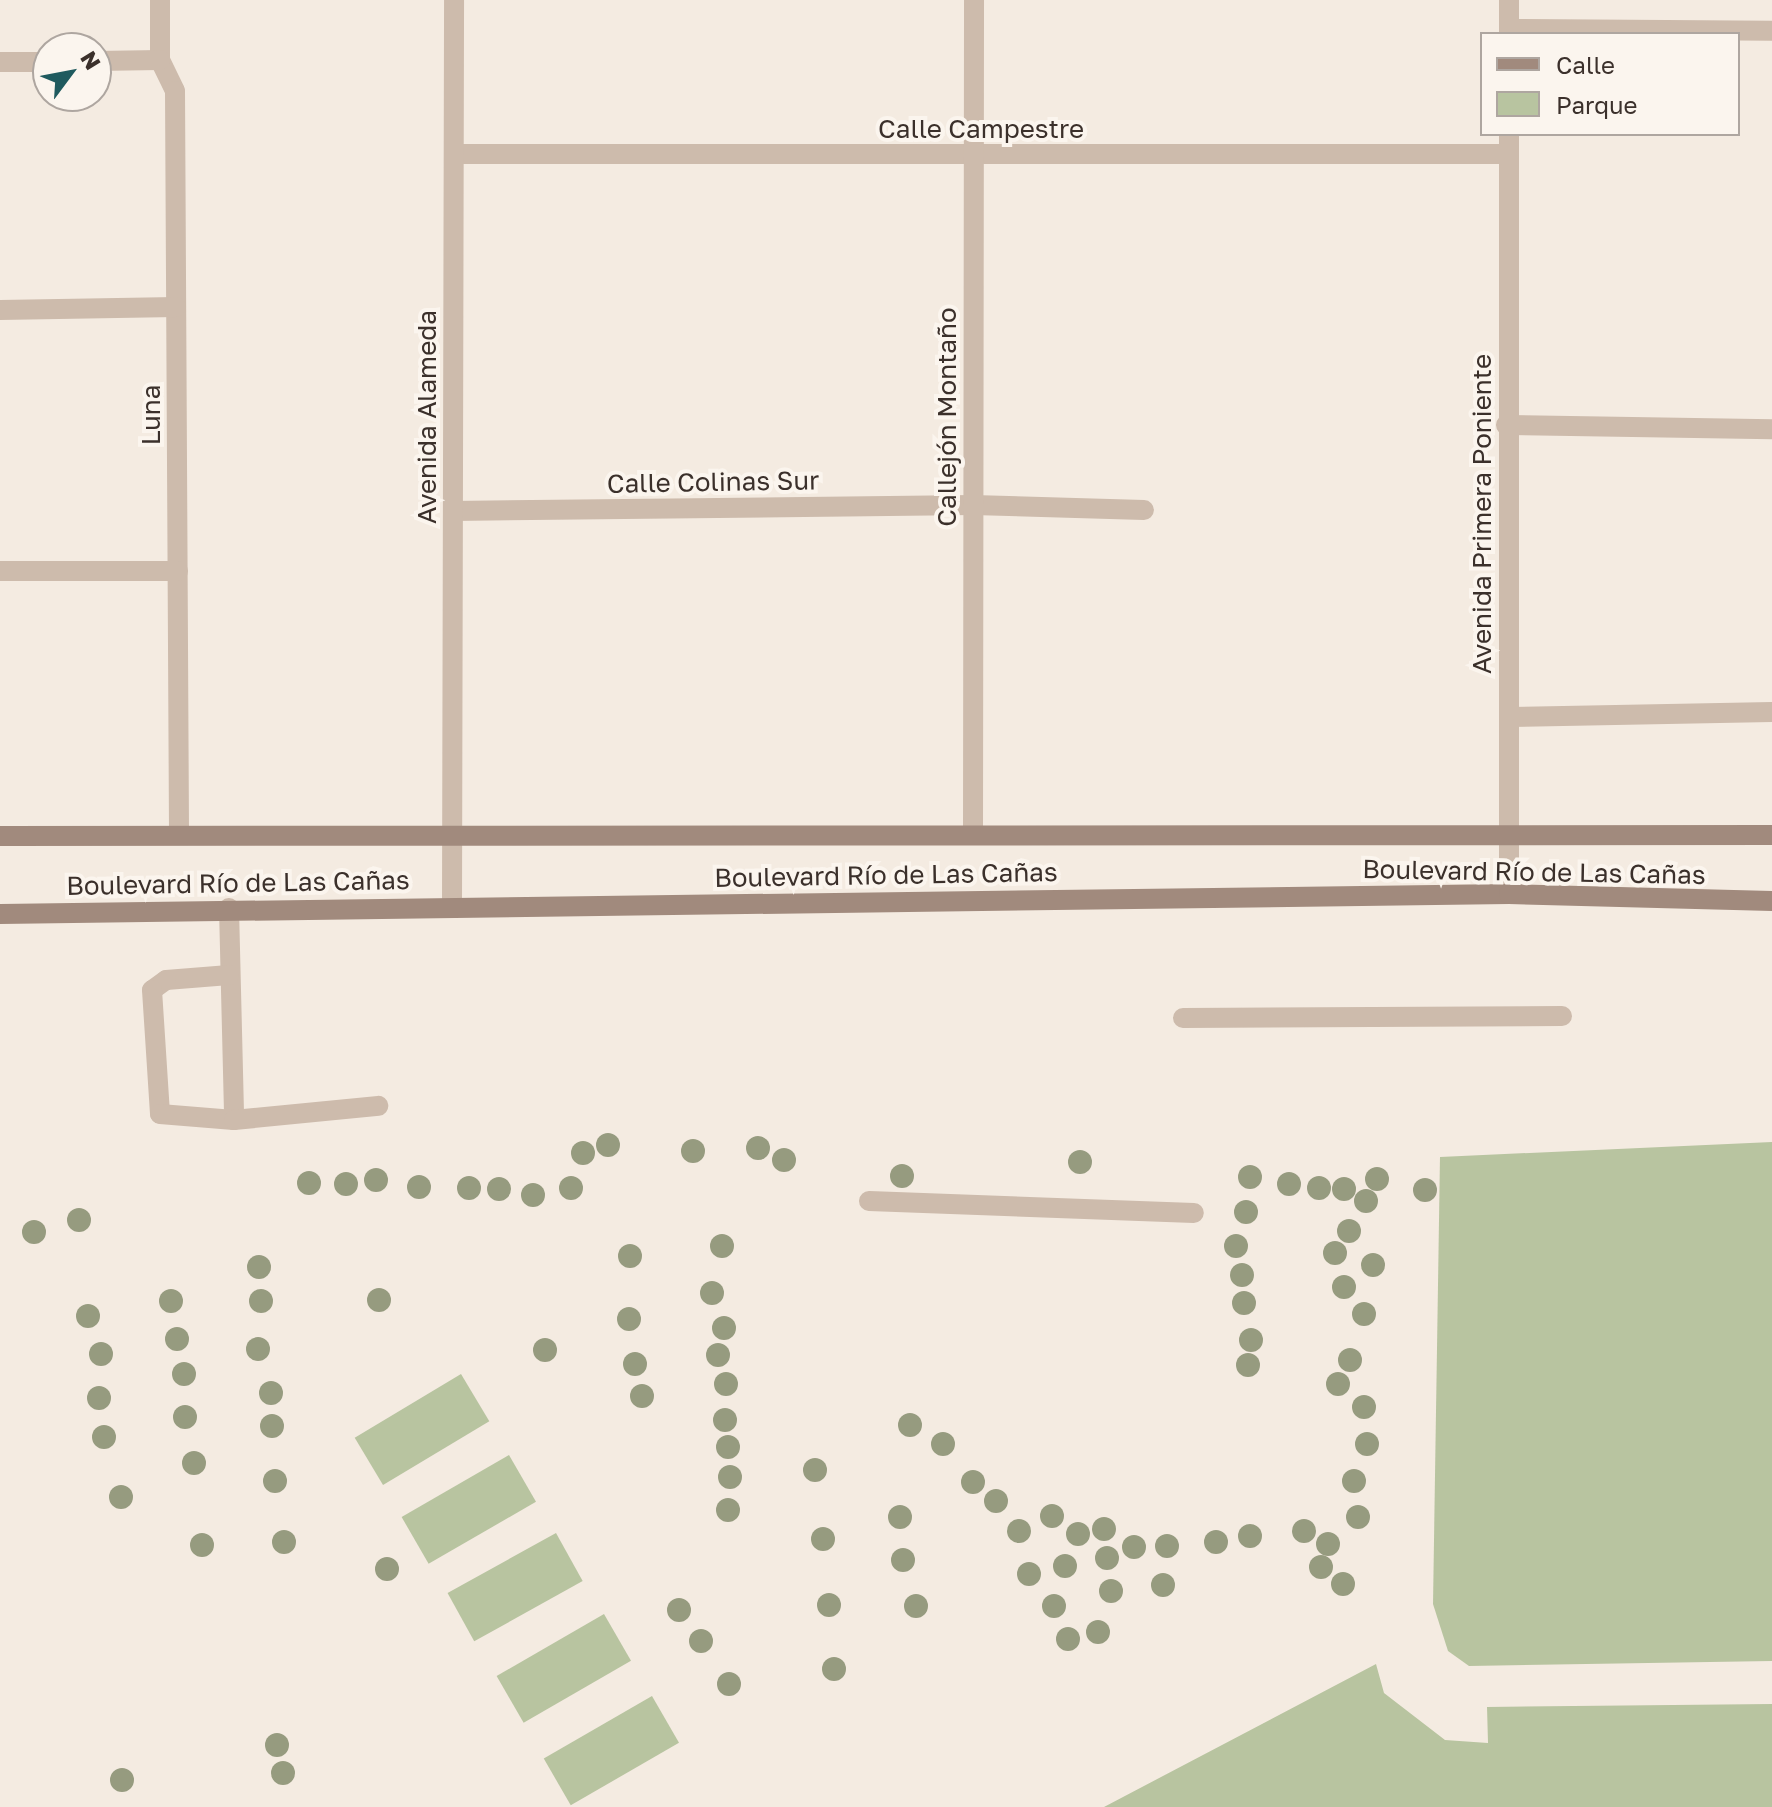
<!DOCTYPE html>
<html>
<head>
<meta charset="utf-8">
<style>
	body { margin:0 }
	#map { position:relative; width:1772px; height:1807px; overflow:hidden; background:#f4ebe1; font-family:"Golos Text",sans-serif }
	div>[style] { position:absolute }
	.green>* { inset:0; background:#b8c4a0; transform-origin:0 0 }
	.lane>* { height:20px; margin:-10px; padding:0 10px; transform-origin:10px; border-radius:10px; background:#cdbbac }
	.street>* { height:20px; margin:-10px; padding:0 10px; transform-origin:10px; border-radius:10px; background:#cdbbac }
	.secondary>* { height:20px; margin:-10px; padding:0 10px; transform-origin:10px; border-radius:10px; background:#a18a7d }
	.trees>* { width:24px; height:24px; margin:-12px; border-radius:50%; background:#969b7f }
	span { translate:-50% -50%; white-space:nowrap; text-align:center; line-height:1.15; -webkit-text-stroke:8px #fbf5ee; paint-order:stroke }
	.street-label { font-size:26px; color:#3b302b }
	.legend { position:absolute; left:1480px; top:32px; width:260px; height:104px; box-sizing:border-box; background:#fbf5ee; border:2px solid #aea6a0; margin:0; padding:10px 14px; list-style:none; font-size:24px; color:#3b302b }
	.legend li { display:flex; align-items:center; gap:16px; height:40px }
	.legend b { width:40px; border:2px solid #aea6a0 }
	.north { position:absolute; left:32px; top:32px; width:80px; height:80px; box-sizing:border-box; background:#fbf5ee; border:2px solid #aea6a0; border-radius:50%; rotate:58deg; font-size:22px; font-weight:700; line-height:32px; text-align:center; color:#3b302b }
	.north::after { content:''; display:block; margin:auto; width:28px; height:36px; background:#1f5a5e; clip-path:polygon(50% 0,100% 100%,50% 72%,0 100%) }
</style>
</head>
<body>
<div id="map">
	<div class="green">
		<i style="clip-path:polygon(1772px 1142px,1772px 1661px,1469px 1666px,1448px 1651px,1433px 1604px,1440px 1157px)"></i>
		<i style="left:461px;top:1374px;width:55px;height:124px;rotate:59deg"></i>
		<i style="left:509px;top:1455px;width:54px;height:124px;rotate:60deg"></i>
		<i style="left:556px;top:1533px;width:55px;height:124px;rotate:61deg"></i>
		<i style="left:604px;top:1614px;width:54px;height:124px;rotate:60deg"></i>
		<i style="clip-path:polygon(1376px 1664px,1384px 1693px,1445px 1740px,1488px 1743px,1487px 1707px,1772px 1704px,1772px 1807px,1104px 1807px)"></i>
		<i style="left:652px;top:1696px;width:54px;height:125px;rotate:60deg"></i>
	</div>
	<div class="lane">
		<i style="left:1509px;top:717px;width:263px;rotate:-1.1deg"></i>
		<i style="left:229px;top:908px;width:212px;rotate:88.6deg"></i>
		<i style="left:229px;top:975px;width:63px;rotate:175.5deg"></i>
		<i style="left:166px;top:980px;width:17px;rotate:144deg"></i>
		<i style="left:152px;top:990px;width:124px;rotate:86.3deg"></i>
		<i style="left:160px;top:1114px;width:74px;rotate:4.6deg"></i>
		<i style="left:234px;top:1120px;width:145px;rotate:-5.6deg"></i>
		<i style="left:1183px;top:1018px;width:379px;rotate:-0.3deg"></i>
		<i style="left:869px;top:1201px;width:325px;rotate:2.1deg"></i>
	</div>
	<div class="street">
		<i style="left:160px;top:0;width:60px;rotate:90deg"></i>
		<i style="left:160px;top:60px;width:34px;rotate:64deg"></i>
		<i style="left:175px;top:91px;width:742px;rotate:89.69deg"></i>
		<i style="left:1509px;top:29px;width:263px;rotate:0.4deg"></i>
		<i style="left:1509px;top:34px;width:34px;rotate:-90deg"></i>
		<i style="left:96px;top:61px;width:64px;rotate:-0.9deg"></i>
		<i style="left:0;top:62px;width:48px"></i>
		<i style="left:454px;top:154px;width:1055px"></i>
		<i style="left:0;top:310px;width:176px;rotate:-1deg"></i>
		<i style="left:1506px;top:425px;width:266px;rotate:0.9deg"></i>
		<i style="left:453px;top:511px;width:520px;rotate:-0.66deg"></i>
		<i style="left:973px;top:505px;width:171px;rotate:1.7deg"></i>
		<i style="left:0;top:571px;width:178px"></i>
		<i style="left:973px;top:835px;width:835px;rotate:-89.93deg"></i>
		<i style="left:1509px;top:894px;width:760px;rotate:-90deg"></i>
		<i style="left:452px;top:906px;width:906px;rotate:-89.87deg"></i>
	</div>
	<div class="secondary">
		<i style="left:0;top:836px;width:1772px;rotate:-0.03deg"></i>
		<i style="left:0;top:914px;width:1509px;rotate:-0.76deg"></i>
		<i style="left:1509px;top:894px;width:263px;rotate:1.5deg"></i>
	</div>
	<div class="trees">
		<i style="left:608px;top:1145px"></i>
		<i style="left:758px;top:1148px"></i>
		<i style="left:693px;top:1151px"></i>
		<i style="left:583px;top:1153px"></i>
		<i style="left:784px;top:1160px"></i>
		<i style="left:1080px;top:1162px"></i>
		<i style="left:902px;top:1176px"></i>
		<i style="left:1250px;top:1177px"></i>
		<i style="left:1377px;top:1179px"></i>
		<i style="left:376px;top:1180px"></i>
		<i style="left:309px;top:1183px"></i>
		<i style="left:346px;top:1184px"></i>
		<i style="left:1289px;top:1184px"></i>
		<i style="left:419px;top:1187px"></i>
		<i style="left:469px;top:1188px"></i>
		<i style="left:571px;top:1188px"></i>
		<i style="left:1319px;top:1188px"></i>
		<i style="left:499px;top:1189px"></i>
		<i style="left:1344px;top:1189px"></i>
		<i style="left:1425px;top:1190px"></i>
		<i style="left:533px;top:1195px"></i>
		<i style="left:1366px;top:1201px"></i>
		<i style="left:1246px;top:1212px"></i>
		<i style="left:79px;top:1220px"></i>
		<i style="left:1349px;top:1231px"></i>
		<i style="left:34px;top:1232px"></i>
		<i style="left:722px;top:1246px"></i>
		<i style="left:1236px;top:1246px"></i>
		<i style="left:1335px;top:1253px"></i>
		<i style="left:630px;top:1256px"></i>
		<i style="left:1373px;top:1265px"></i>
		<i style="left:259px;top:1267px"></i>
		<i style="left:1242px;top:1275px"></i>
		<i style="left:1344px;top:1287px"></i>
		<i style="left:712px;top:1293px"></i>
		<i style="left:379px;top:1300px"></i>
		<i style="left:171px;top:1301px"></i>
		<i style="left:261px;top:1301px"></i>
		<i style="left:1244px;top:1303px"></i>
		<i style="left:1364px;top:1314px"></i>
		<i style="left:88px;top:1316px"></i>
		<i style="left:629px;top:1319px"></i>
		<i style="left:724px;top:1328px"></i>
		<i style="left:177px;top:1339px"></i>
		<i style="left:1251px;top:1340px"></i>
		<i style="left:258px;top:1349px"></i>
		<i style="left:545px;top:1350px"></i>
		<i style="left:101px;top:1354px"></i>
		<i style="left:718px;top:1355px"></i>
		<i style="left:1350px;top:1360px"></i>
		<i style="left:635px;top:1364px"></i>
		<i style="left:1248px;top:1365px"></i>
		<i style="left:184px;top:1374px"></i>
		<i style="left:726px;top:1384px"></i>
		<i style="left:1338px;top:1384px"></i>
		<i style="left:271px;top:1393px"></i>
		<i style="left:642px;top:1396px"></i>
		<i style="left:99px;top:1398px"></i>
		<i style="left:1364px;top:1407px"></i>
		<i style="left:185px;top:1417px"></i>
		<i style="left:725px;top:1420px"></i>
		<i style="left:910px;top:1425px"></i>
		<i style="left:272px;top:1426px"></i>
		<i style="left:104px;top:1437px"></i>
		<i style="left:943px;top:1444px"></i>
		<i style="left:1367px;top:1444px"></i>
		<i style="left:728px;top:1447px"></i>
		<i style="left:194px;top:1463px"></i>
		<i style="left:815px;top:1470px"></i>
		<i style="left:730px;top:1477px"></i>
		<i style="left:275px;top:1481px"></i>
		<i style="left:1354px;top:1481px"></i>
		<i style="left:973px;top:1482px"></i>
		<i style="left:121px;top:1497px"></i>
		<i style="left:996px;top:1501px"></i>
		<i style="left:728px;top:1510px"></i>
		<i style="left:1052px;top:1516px"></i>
		<i style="left:900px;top:1517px"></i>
		<i style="left:1358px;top:1517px"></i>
		<i style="left:1104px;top:1529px"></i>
		<i style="left:1019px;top:1531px"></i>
		<i style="left:1304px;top:1531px"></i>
		<i style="left:1078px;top:1534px"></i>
		<i style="left:1250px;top:1536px"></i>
		<i style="left:823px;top:1539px"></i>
		<i style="left:284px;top:1542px"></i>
		<i style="left:1216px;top:1542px"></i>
		<i style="left:1328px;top:1544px"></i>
		<i style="left:202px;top:1545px"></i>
		<i style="left:1167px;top:1546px"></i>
		<i style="left:1134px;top:1547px"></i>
		<i style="left:1107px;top:1558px"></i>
		<i style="left:903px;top:1560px"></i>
		<i style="left:1065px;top:1566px"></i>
		<i style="left:1321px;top:1567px"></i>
		<i style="left:387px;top:1569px"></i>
		<i style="left:1029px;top:1574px"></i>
		<i style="left:1343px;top:1584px"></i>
		<i style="left:1163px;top:1585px"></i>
		<i style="left:1111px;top:1591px"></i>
		<i style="left:829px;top:1605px"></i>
		<i style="left:916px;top:1606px"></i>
		<i style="left:1054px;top:1606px"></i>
		<i style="left:679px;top:1610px"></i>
		<i style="left:1098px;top:1632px"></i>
		<i style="left:1068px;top:1639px"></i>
		<i style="left:701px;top:1641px"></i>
		<i style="left:834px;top:1669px"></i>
		<i style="left:729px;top:1684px"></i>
		<i style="left:277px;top:1745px"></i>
		<i style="left:283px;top:1773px"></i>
		<i style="left:122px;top:1780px"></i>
	</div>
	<div class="street-label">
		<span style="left:981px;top:129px">Calle Campestre</span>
		<span style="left:151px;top:415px;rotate:-90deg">Luna</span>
		<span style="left:427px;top:417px;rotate:-90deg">Avenida Alameda</span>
		<span style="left:947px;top:417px;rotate:-90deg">Callejón Montaño</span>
		<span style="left:713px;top:482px;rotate:-1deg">Calle Colinas Sur</span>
		<span style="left:1482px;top:514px;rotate:-90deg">Avenida Primera Poniente</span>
		<span style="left:1534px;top:872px;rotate:1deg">Boulevard Río de Las Cañas</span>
		<span style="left:886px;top:875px;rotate:-1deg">Boulevard Río de Las Cañas</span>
		<span style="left:238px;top:883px;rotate:-1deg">Boulevard Río de Las Cañas</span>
	</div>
	<ul class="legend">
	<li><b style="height:10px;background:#a18a7d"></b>Calle</li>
	<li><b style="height:22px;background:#b8c4a0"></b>Parque</li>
	</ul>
	<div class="north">N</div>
</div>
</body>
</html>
